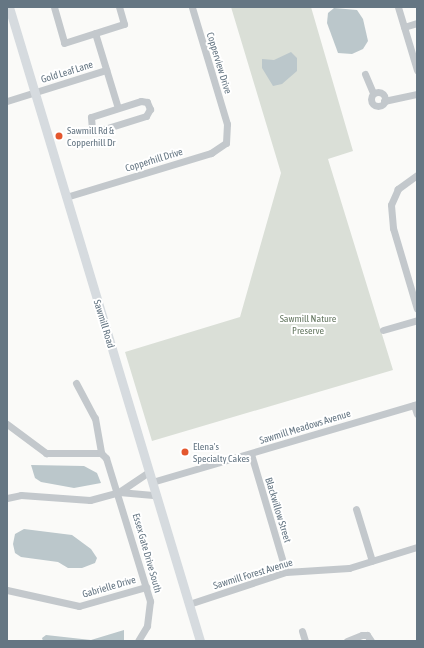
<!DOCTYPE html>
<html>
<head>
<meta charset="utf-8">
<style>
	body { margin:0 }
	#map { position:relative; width:424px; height:648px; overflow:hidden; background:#fafaf8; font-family:"Asap Condensed",sans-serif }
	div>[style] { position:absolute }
	.green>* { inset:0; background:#dadfd7 }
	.water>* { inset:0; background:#bbc7cb }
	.minor>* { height:7px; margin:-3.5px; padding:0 3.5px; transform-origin:3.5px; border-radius:3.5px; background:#c3c8cc }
	.minor>.ring { margin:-3.5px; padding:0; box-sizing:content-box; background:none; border:7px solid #c3c8cc; border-radius:50% }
	.major>* { height:9px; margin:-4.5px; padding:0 4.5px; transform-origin:4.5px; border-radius:4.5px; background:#d6dbdf }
	.dots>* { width:11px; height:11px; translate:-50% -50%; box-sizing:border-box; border:2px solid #fff; border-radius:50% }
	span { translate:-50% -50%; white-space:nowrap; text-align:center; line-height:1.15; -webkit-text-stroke:4px #fff; paint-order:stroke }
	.street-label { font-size:10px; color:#657683 }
	.poi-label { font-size:10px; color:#657683 }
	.left { translate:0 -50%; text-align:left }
	.park-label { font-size:10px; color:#687a64 }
	.frame { position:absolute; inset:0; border:8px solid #657683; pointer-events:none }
</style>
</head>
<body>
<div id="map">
	<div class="green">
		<i style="clip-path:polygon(231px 7px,311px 7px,353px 151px,328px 159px,393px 370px,152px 441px,125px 352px,240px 317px,281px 173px)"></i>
	</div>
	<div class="water">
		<i style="clip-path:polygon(334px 8px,357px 10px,363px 19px,368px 41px,363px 49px,352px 54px,338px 53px,327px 23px,328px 13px)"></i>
		<i style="clip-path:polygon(291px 52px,297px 58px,297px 71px,282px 84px,273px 86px,262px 68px,262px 59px,274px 60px)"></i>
		<i style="clip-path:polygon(31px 465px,84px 466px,97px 473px,101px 483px,74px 488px,41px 482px,35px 478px)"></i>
		<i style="clip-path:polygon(24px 529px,72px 535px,91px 549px,97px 558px,95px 563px,82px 568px,68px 568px,58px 562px,21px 557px,15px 553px,13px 544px,15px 534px)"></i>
		<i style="clip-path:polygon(124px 630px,124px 641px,43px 641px,42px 638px,46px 635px,91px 640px)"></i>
	</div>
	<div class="minor">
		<i style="left:54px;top:7px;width:37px;rotate:74deg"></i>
		<i style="left:64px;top:43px;width:63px;rotate:-17.6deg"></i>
		<i style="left:124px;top:24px;width:18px;rotate:-106deg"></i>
		<i style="left:398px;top:7px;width:66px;rotate:73.2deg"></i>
		<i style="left:404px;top:27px;width:14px;rotate:-17deg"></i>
		<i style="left:95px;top:33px;width:78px;rotate:73deg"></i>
		<i style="left:365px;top:74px;width:21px;rotate:67deg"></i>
		<i class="ring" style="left:371px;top:92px;width:7px;height:7px"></i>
		<i style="left:7px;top:101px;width:104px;rotate:-17.4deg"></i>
		<i style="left:141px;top:101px;width:6px;rotate:9deg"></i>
		<i style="left:147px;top:102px;width:8px;rotate:67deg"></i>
		<i style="left:150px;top:109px;width:8px;rotate:120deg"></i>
		<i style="left:146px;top:116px;width:50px;rotate:162.6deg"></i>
		<i style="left:98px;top:131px;width:6px;rotate:-162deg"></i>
		<i style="left:92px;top:129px;width:12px;rotate:-95deg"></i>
		<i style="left:91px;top:117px;width:52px;rotate:-17.7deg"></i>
		<i style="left:384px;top:101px;width:34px;rotate:-12deg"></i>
		<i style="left:417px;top:175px;width:24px;rotate:144deg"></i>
		<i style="left:398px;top:189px;width:17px;rotate:114deg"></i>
		<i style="left:391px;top:205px;width:23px;rotate:85deg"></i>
		<i style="left:393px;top:228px;width:84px;rotate:73.5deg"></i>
		<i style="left:66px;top:197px;width:152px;rotate:-16.9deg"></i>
		<i style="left:211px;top:153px;width:18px;rotate:-34deg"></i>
		<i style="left:226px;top:143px;width:19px;rotate:-87deg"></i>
		<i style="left:227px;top:124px;width:122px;rotate:-106.7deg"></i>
		<i style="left:383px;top:330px;width:35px;rotate:-16deg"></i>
		<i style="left:76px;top:383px;width:40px;rotate:62deg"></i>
		<i style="left:95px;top:418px;width:36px;rotate:80deg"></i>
		<i style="left:414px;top:405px;width:9px;rotate:72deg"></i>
		<i style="left:7px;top:424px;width:49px;rotate:36.6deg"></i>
		<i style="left:46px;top:453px;width:55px"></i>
		<i style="left:101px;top:453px;width:7px;rotate:45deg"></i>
		<i style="left:106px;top:458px;width:150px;rotate:72.9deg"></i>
		<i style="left:150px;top:601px;width:25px;rotate:97deg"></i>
		<i style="left:147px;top:626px;width:17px;rotate:121deg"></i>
		<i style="left:251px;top:454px;width:123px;rotate:73.5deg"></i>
		<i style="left:152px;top:482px;width:276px;rotate:-16.4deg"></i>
		<i style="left:119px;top:492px;width:36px;rotate:-34deg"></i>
		<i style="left:7px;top:498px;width:14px;rotate:-12deg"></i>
		<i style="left:21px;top:495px;width:69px;rotate:4.1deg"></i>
		<i style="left:90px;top:500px;width:30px;rotate:-15deg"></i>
		<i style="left:119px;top:492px;width:37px;rotate:5deg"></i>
		<i style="left:356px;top:509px;width:54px;rotate:72.9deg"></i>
		<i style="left:7px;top:590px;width:74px;rotate:12.5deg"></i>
		<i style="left:79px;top:606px;width:70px;rotate:-15.8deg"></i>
		<i style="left:189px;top:604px;width:102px;rotate:-18.3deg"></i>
		<i style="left:286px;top:572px;width:63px;rotate:-3.6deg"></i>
		<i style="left:349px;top:568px;width:71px;rotate:-17.2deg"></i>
		<i style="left:302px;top:631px;width:10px;rotate:73deg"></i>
		<i style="left:347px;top:641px;width:16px;rotate:-22deg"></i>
		<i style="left:362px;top:635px;width:5px"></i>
		<i style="left:367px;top:635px;width:7px;rotate:56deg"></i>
	</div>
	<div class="major">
		<i style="left:9px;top:7px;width:662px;rotate:73.23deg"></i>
	</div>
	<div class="dots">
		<i style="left:59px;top:136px;background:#e4572e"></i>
		<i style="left:185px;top:452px;background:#e4572e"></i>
	</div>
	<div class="street-label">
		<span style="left:219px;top:63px;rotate:73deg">Copperview Drive</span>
		<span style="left:67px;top:72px;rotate:-17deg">Gold Leaf Lane</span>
		<span style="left:154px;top:160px;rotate:-17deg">Copperhill Drive</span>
		<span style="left:104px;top:324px;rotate:73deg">Sawmill Road</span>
		<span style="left:305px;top:427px;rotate:-17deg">Sawmill Meadows Avenue</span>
		<span style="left:278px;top:510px;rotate:73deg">Blackwillow Street</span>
		<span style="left:147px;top:553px;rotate:74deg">Essex Gate Drive South</span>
		<span style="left:253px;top:574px;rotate:-17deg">Sawmill Forest Avenue</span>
		<span style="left:109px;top:587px;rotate:-16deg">Gabrielle Drive</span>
	</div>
	<div class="poi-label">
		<span class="left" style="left:67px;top:136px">Sawmill Rd &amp;<br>Copperhill Dr</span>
		<span class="left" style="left:193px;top:452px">Elena's<br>Specialty Cakes</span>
	</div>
	<div class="park-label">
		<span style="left:308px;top:324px">Sawmill Nature<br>Preserve</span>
	</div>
	<div class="frame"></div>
</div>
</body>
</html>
